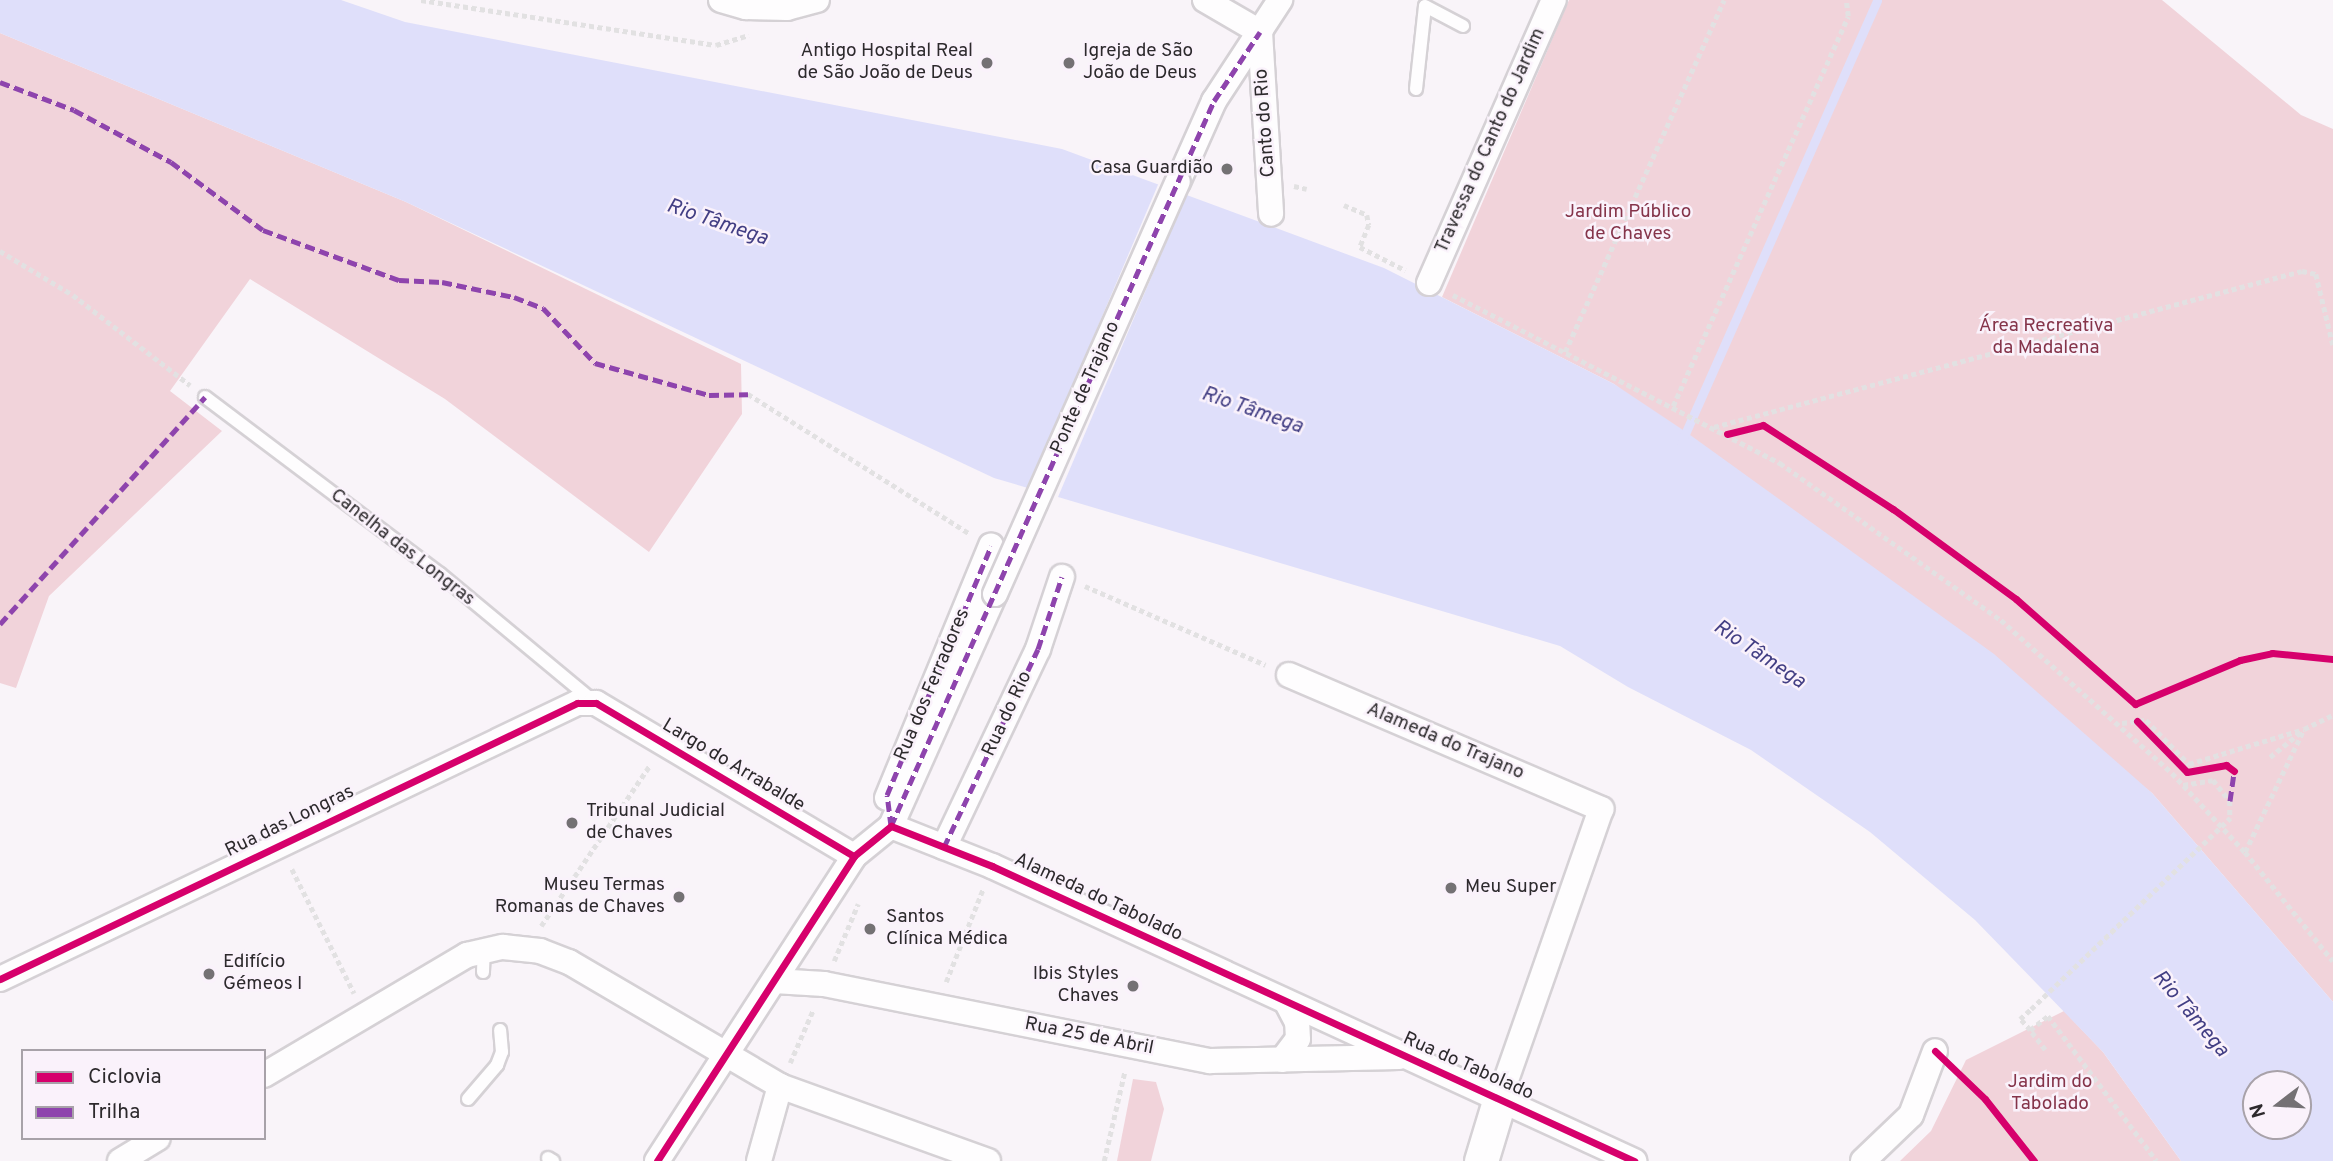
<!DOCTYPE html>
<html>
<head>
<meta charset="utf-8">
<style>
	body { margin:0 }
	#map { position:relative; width:2333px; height:1161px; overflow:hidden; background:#f9f4f9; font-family:Overpass,sans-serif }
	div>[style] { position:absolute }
	.green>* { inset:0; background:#f1d3da }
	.water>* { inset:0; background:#dfdffa }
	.pier>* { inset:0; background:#f9f4f9; transform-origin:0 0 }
	.stream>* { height:9px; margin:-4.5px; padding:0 4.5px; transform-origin:4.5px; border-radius:4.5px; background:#dfdffa }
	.path>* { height:4.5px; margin-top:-2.25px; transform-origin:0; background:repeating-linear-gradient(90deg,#e2e1e2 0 5px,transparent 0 8.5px) }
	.roads { filter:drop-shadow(2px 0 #d5d1d5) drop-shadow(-2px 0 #d5d1d5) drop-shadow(0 2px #d5d1d5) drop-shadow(0 -2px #d5d1d5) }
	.lane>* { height:12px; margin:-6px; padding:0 6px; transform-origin:6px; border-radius:6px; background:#fefdfe }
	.street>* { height:24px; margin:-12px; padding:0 12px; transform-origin:12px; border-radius:12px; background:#fefdfe }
	.secondary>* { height:33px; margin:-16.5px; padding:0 16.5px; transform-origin:16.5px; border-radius:16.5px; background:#fefdfe }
	.path-bridge>* { height:4.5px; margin-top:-2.25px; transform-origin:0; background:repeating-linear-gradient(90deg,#e2e1e2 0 5px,transparent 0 8.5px) }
	.bridges { filter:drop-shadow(2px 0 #d5d1d5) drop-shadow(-2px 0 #d5d1d5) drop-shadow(0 2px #d5d1d5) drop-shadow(0 -2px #d5d1d5) }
	.street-bridge>* { height:24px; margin:-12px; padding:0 12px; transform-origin:12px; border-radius:12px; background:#fefdfe }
	.quiet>* { height:5px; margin-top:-2.5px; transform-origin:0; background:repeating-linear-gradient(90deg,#8e44ad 0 10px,transparent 0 15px) }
	.cycleway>* { height:7px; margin:-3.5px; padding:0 3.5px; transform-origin:3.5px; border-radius:3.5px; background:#d6006c }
	.dots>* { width:19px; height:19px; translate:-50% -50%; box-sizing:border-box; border:4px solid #faf2fb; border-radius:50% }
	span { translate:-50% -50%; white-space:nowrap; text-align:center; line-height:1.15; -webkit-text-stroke:5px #faf2fb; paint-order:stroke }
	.poi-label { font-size:19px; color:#2d2a2d }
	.right { translate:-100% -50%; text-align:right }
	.left { translate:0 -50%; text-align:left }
	.street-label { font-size:19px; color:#2d2a2d }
	.park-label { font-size:19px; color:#85344a }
	.water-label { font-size:21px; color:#433f84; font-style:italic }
	.legend { position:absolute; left:21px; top:1049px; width:245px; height:91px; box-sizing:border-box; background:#faf2fb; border:2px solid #a8a2a9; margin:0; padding:9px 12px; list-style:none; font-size:21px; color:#2d2a2d }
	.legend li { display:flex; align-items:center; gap:14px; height:35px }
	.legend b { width:35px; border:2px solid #a8a2a9 }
	.north { position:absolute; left:2242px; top:1070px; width:70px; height:70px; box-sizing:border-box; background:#faf2fb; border:2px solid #a8a2a9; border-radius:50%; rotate:253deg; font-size:19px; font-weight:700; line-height:28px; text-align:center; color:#2d2a2d }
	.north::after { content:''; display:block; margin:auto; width:24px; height:32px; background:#747174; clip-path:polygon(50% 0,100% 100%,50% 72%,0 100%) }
</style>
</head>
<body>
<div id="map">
	<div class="green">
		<i style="clip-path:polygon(1569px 0,2162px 0,2301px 115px,2333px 129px,2333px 1002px,2152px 793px,1614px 384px,1442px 297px)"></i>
		<i style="clip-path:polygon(0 33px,406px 202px,741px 364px,742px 414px,649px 552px,445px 399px,250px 279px,170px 391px,222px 431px,49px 596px,16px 688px,0 683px)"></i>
		<i style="clip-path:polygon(2064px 1011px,2103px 1052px,2181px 1161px,1900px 1161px,1931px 1131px,1966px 1060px)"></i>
		<i style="clip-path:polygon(1133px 1079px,1156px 1082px,1164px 1109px,1151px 1161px,1117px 1161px)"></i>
	</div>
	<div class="water">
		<i style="clip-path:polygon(evenodd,0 0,341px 0,405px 22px,1062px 149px,1384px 268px,1614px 384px,1686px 432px,1994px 654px,2152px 793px,2333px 1002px,2333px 1161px,2181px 1161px,2103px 1052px,1975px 920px,1870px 832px,1751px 750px,1628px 687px,1560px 646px,994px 478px,406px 202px,0 33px,0 0,2256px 1084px,2298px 1084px,2298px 1126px,2256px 1126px,2256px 1084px)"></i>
	</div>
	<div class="pier">
		<i style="left:1160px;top:180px;width:30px;height:339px;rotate:23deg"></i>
	</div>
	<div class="stream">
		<i style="left:1681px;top:443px;width:484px;rotate:-66.1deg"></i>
	</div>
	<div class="path">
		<i style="left:421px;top:0;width:298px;rotate:8.7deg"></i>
		<i style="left:716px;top:45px;width:34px;rotate:-17deg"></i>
		<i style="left:1294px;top:186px;width:13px;rotate:13deg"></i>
		<i style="left:1344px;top:205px;width:25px;rotate:23deg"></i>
		<i style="left:1367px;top:215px;width:10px;rotate:79deg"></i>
		<i style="left:1369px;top:225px;width:24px;rotate:112deg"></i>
		<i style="left:1360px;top:247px;width:51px;rotate:27.1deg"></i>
		<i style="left:0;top:251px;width:85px;rotate:31.1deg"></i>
		<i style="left:73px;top:295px;width:148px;rotate:37.6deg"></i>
		<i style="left:1453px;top:295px;width:368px;rotate:27.2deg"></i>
		<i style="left:1780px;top:463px;width:271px;rotate:35.4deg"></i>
		<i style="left:2001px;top:620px;width:229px;rotate:41.8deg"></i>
		<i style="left:2172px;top:773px;width:108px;rotate:47.3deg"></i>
		<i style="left:2245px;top:852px;width:140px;rotate:51.1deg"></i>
		<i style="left:1565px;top:352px;width:386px;rotate:-65.7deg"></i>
		<i style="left:748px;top:394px;width:261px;rotate:32.2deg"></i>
		<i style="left:1673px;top:406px;width:427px;rotate:-65.8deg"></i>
		<i style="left:1848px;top:16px;width:16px;rotate:-97deg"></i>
		<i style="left:1714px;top:427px;width:608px;rotate:-14.86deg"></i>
		<i style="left:2302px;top:271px;width:14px;rotate:12deg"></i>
		<i style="left:2316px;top:274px;width:73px;rotate:76.5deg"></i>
		<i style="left:1085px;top:586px;width:197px;rotate:23.6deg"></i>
		<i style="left:2122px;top:723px;width:24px;rotate:-7deg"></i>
		<i style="left:2146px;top:720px;width:62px;rotate:45.7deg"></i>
		<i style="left:2189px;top:764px;width:120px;rotate:-16.9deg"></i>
		<i style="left:2270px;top:757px;width:40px;rotate:-39deg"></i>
		<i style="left:2183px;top:785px;width:30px;rotate:-9deg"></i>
		<i style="left:2213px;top:780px;width:27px;rotate:51deg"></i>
		<i style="left:2230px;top:801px;width:17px;rotate:90deg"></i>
		<i style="left:2245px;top:852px;width:136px;rotate:-64.4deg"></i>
		<i style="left:2304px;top:729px;width:32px;rotate:-26deg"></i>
		<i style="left:292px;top:869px;width:139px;rotate:63.4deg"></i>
		<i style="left:541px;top:926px;width:194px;rotate:-55.9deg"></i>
		<i style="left:834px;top:961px;width:62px;rotate:-67.2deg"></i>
		<i style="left:946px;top:982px;width:100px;rotate:-68.3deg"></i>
		<i style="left:2030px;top:1030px;width:15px;rotate:-132deg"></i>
		<i style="left:2020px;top:1019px;width:15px;rotate:-42deg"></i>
		<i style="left:2045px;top:1050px;width:25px;rotate:-127deg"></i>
		<i style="left:2030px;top:1030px;width:23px;rotate:-38deg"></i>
		<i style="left:2048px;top:1016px;width:181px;rotate:53.1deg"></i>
		<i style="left:790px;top:1063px;width:58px;rotate:-66.5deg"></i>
		<i style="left:1104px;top:1161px;width:93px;rotate:-77deg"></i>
	</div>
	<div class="roads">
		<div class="lane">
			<i style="left:1416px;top:89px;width:83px;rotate:-83.8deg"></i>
			<i style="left:1425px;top:6px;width:43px;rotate:27.8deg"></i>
			<i style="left:205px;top:397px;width:294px;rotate:37deg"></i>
			<i style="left:440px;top:574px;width:199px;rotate:39.7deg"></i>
			<i style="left:483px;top:972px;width:23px;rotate:-88deg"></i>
			<i style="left:468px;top:1099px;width:45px;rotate:-49.5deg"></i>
			<i style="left:497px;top:1065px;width:14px;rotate:-69deg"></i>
			<i style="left:502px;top:1052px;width:22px;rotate:-95deg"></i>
			<i style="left:548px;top:1158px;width:6px;rotate:31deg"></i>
		</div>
		<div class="street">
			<i style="left:721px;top:0;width:26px;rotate:16deg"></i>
			<i style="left:746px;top:7px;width:41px;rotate:1.4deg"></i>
			<i style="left:787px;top:8px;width:31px;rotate:-15deg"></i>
			<i style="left:1205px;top:0;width:64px;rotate:30.2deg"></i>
			<i style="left:1260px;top:32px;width:182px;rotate:86.5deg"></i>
			<i style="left:1178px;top:182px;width:89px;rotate:-66deg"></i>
			<i style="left:1214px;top:101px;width:121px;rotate:-56.8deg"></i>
			<i style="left:1429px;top:283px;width:309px;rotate:-66.2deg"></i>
			<i style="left:1289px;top:675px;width:340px;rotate:23.2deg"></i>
			<i style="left:1601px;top:809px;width:306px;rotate:109.3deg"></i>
			<i style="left:887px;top:798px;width:273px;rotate:-67.6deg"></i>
			<i style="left:891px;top:826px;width:109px;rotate:21.6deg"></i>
			<i style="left:992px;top:866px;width:707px;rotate:24.68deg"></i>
			<i style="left:944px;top:847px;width:219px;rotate:-64.6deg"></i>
			<i style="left:1038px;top:649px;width:76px;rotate:-71.6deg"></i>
			<i style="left:0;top:979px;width:640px;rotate:-25.56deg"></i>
			<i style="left:577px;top:703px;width:19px"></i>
			<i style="left:596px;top:703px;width:300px;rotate:30.7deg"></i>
			<i style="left:774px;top:981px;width:50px;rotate:3.4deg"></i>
			<i style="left:824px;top:984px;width:394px;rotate:11.3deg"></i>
			<i style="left:1210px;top:1061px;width:189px;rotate:-1.2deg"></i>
			<i style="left:1282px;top:1060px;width:26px;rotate:-53deg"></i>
			<i style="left:1298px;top:1039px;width:17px;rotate:-93deg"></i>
			<i style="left:1297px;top:1022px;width:19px;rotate:-118deg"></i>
			<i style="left:264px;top:1075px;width:236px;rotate:-30.6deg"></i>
			<i style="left:467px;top:955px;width:37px;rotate:-13deg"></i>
			<i style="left:503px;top:947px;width:37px;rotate:6deg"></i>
			<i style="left:540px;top:951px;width:31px;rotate:21deg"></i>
			<i style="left:569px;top:962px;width:245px;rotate:30.4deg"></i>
			<i style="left:780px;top:1086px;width:221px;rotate:19.8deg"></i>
			<i style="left:120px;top:1161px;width:44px;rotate:-31.2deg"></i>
			<i style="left:657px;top:1161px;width:363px;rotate:-57.1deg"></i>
			<i style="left:854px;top:856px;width:48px;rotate:-39deg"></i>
			<i style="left:891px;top:826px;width:254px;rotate:-65.9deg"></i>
			<i style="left:759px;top:1161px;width:78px;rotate:-74.4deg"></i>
			<i style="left:1863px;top:1161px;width:66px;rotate:-43.8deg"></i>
			<i style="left:1911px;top:1115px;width:68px;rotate:-69.4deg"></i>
		</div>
		<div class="secondary">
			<i style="left:1481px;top:1161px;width:66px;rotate:-73.2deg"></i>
		</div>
	</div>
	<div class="path-bridge">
		<i style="left:2031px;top:1009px;width:276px;rotate:-43.8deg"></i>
	</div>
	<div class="bridges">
		<div class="street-bridge">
			<i style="left:995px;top:594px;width:451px;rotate:-66.1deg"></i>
		</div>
	</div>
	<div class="quiet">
		<i style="left:0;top:82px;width:79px;rotate:20.7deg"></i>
		<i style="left:74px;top:110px;width:110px;rotate:28.2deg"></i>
		<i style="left:171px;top:162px;width:114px;rotate:36.5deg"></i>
		<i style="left:263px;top:230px;width:145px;rotate:20.2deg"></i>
		<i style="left:399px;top:280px;width:43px;rotate:2.7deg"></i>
		<i style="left:442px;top:282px;width:74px;rotate:11.8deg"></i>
		<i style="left:514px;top:297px;width:31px;rotate:21deg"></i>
		<i style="left:543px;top:308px;width:76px;rotate:46.6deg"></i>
		<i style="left:595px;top:363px;width:118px;rotate:15.7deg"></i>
		<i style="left:709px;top:395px;width:39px;rotate:-1deg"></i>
		<i style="left:0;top:624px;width:306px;rotate:-47.9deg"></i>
		<i style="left:2230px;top:801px;width:30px;rotate:-82deg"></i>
		<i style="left:891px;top:826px;width:794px;rotate:-65.99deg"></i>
		<i style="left:1214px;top:101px;width:83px;rotate:-56.3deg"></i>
		<i style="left:891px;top:826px;width:31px;rotate:-97deg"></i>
		<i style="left:887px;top:795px;width:270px;rotate:-67.3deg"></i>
		<i style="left:944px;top:847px;width:219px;rotate:-64.6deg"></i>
		<i style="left:1038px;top:649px;width:76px;rotate:-71.6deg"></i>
	</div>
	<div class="cycleway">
		<i style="left:1727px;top:434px;width:37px;rotate:-14deg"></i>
		<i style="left:1763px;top:425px;width:155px;rotate:32.9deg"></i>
		<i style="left:1893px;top:509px;width:152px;rotate:36.2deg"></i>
		<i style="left:2016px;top:599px;width:159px;rotate:41.4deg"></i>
		<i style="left:2135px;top:704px;width:114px;rotate:-22.7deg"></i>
		<i style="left:2240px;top:660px;width:33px;rotate:-12deg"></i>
		<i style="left:2272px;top:653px;width:61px;rotate:5.6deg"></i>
		<i style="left:2137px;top:721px;width:71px;rotate:45.6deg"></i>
		<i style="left:2187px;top:772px;width:40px;rotate:-10deg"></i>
		<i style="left:2226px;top:765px;width:10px;rotate:37deg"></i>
		<i style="left:0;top:979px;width:640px;rotate:-25.56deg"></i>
		<i style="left:577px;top:703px;width:19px"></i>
		<i style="left:596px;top:703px;width:300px;rotate:30.7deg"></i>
		<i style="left:1935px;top:1051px;width:69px;rotate:43.8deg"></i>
		<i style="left:1985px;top:1099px;width:79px;rotate:51.7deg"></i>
		<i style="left:657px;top:1161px;width:363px;rotate:-57.1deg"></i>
		<i style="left:854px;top:856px;width:48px;rotate:-39deg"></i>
		<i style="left:891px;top:826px;width:109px;rotate:21.6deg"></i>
		<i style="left:992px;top:866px;width:707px;rotate:24.68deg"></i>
	</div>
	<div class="dots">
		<i style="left:987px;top:63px;background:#747174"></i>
		<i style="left:1069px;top:63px;background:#747174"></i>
		<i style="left:1227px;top:169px;background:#747174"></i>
		<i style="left:572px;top:823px;background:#747174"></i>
		<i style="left:1451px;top:888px;background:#747174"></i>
		<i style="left:679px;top:897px;background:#747174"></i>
		<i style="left:870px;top:929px;background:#747174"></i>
		<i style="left:209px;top:974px;background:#747174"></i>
		<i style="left:1133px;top:986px;background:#747174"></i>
	</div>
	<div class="poi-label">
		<span class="right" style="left:973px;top:63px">Antigo Hospital Real<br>de São João de Deus</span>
		<span class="left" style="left:1083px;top:63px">Igreja de São<br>João de Deus</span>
		<span class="right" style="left:1213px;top:169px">Casa Guardião</span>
		<span class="left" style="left:586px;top:823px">Tribunal Judicial<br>de Chaves</span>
		<span class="right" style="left:665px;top:897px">Museu Termas<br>Romanas de Chaves</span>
		<span class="left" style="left:1465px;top:888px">Meu Super</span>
		<span class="left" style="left:886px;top:929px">Santos<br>Clínica Médica</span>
		<span class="left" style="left:223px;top:974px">Edifício<br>Gémeos I</span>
		<span class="right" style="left:1119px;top:986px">Ibis Styles<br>Chaves</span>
	</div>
	<div class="street-label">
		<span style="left:1266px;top:123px;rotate:-94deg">Canto do Rio</span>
		<span style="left:1491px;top:141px;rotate:-66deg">Travessa do Canto do Jardim</span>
		<span style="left:1086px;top:388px;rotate:-66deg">Ponte de Trajano</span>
		<span style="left:402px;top:548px;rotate:38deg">Canelha das Longras</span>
		<span style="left:933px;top:685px;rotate:-67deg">Rua dos Ferradores</span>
		<span style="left:1008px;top:714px;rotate:-65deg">Rua do Rio</span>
		<span style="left:1445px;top:742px;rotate:23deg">Alameda do Trajano</span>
		<span style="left:733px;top:766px;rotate:31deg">Largo do Arrabalde</span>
		<span style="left:290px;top:822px;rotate:-26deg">Rua das Longras</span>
		<span style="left:1098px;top:898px;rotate:25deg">Alameda do Tabolado</span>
		<span style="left:1089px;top:1037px;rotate:11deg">Rua 25 de Abril</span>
		<span style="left:1468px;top:1067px;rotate:24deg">Rua do Tabolado</span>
	</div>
	<div class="park-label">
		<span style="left:1628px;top:224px">Jardim Público<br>de Chaves</span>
		<span style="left:2046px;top:338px">Área Recreativa<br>da Madalena</span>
		<span style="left:2050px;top:1094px">Jardim do<br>Tabolado</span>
	</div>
	<div class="water-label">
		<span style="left:717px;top:223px;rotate:19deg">Rio Tâmega</span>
		<span style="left:1252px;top:411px;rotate:19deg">Rio Tâmega</span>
		<span style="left:1759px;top:655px;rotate:34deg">Rio Tâmega</span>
		<span style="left:2190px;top:1014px;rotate:50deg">Rio Tâmega</span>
	</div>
	<ul class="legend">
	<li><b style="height:9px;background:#d6006c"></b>Ciclovia</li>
	<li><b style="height:9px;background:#8e44ad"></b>Trilha</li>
	</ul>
	<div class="north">N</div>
</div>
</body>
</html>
